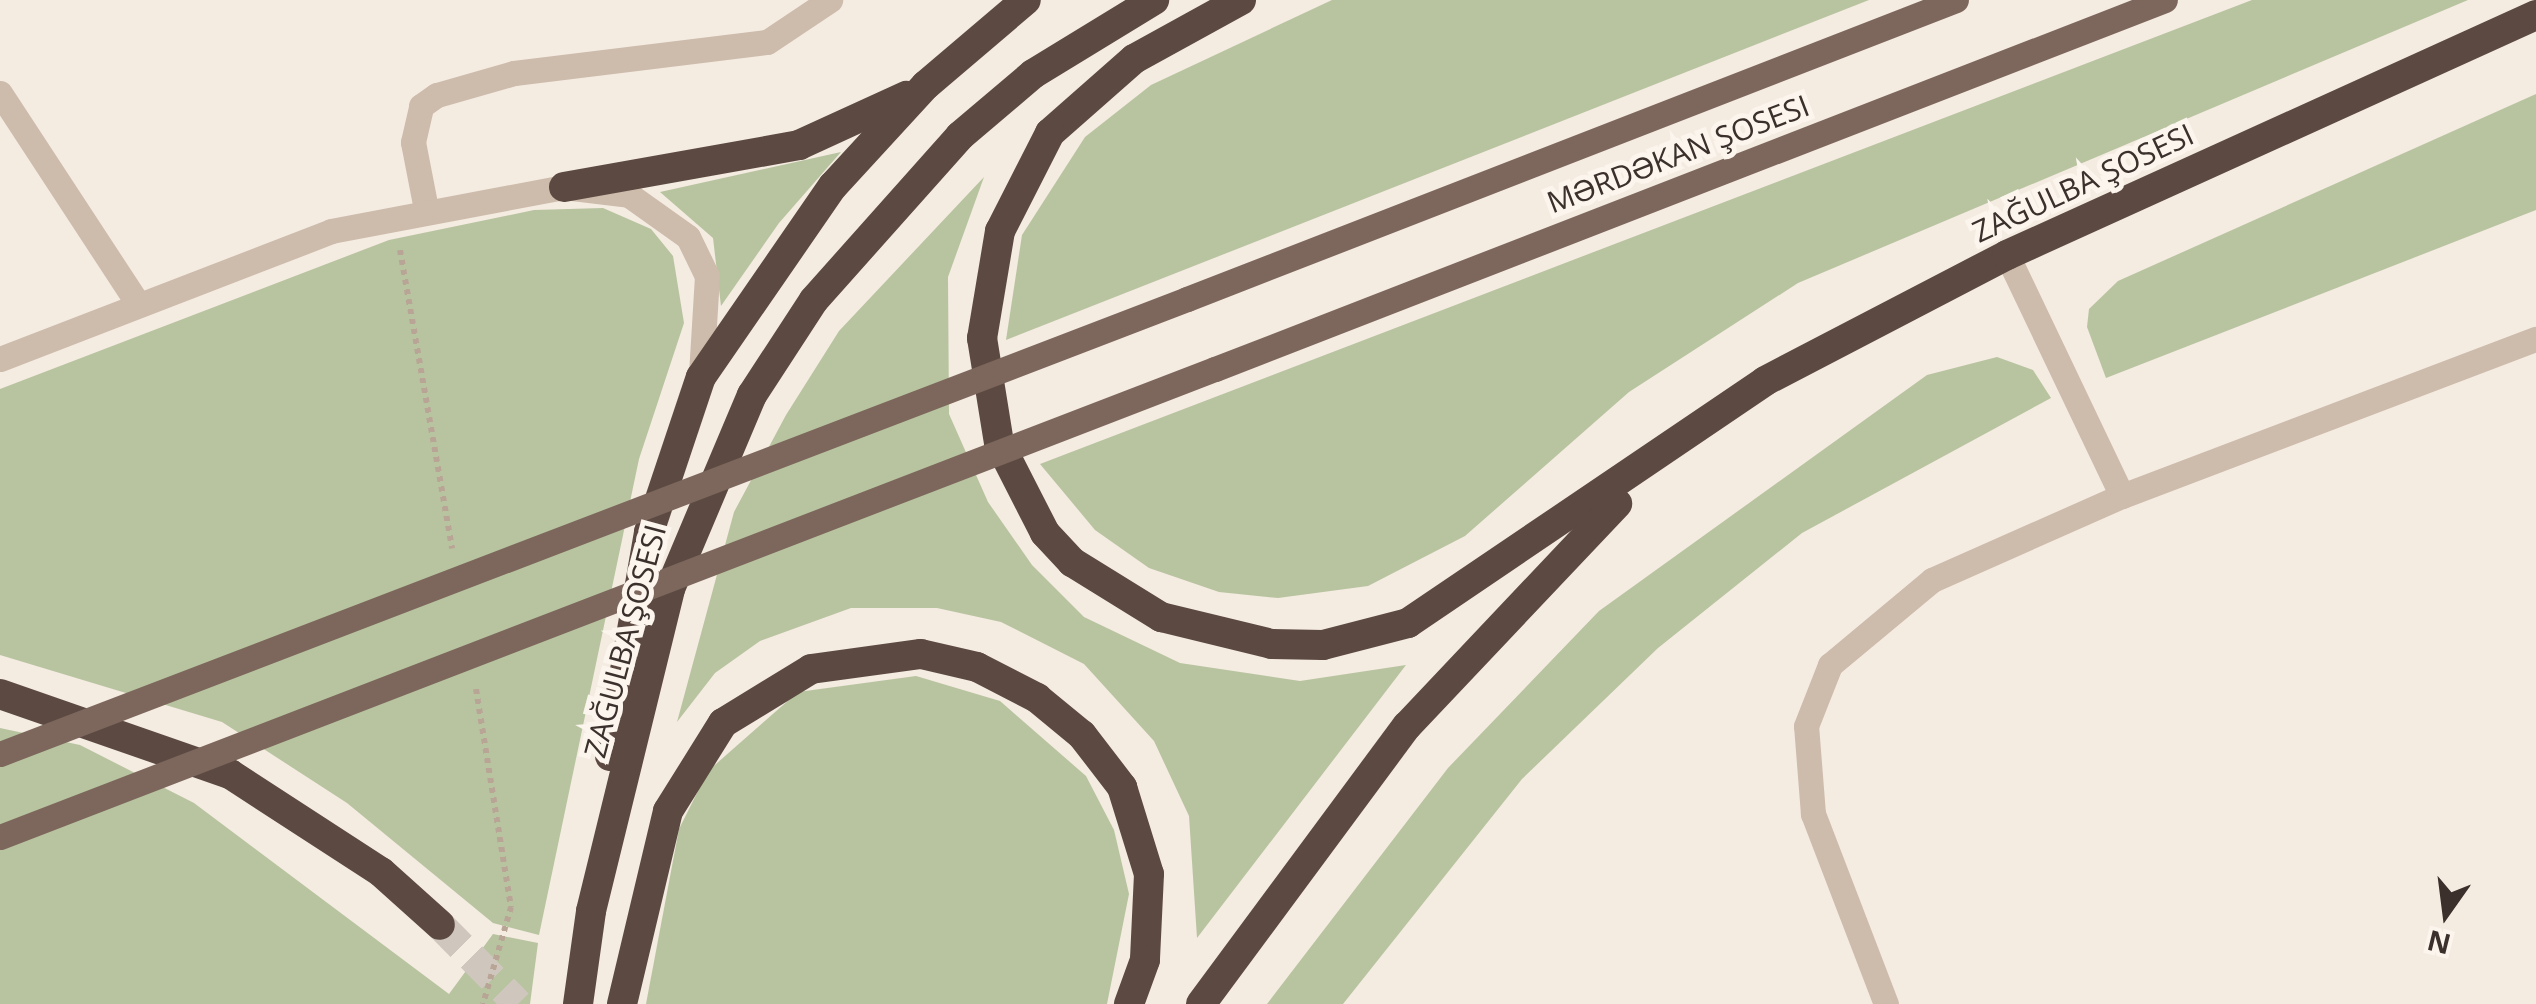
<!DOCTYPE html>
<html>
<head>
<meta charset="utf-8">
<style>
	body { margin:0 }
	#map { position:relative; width:2536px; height:1004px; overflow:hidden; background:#f4ebe1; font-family:"Open Sans",sans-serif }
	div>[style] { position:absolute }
	.green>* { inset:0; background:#b8c4a0 }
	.highway-tunnel>* { height:30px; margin-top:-15px; transform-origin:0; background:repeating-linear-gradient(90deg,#cfc6bd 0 30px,transparent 0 45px) }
	.path>* { height:6px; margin-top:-3px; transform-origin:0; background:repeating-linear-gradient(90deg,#b9a596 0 5px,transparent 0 10px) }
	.minor>* { height:25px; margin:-12.5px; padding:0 12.5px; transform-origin:12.5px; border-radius:12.5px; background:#cdbbac }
	.major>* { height:25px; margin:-12.5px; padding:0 12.5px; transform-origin:12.5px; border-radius:12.5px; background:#7d675c }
	.highway>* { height:30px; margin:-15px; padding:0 15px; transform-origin:15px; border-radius:15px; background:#5c4a42 }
	.major-bridge>* { height:25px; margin:-12.5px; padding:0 12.5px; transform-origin:12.5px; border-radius:12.5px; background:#7d675c }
	span { translate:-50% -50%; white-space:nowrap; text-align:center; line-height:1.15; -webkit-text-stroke:10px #fbf5ee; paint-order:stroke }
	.street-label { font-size:30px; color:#3b302b }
	.north { position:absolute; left:2396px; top:864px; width:100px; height:100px; -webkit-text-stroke:8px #fbf5ee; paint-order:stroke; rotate:194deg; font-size:28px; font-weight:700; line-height:40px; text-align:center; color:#3b302b }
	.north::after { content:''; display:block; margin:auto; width:35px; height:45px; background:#3b302b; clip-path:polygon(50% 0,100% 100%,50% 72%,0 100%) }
</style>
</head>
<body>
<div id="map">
	<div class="green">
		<i style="clip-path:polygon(1332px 0,1869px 0,1006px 340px,1022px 235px,1085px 137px,1151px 85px)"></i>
		<i style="clip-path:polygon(2252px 0,2468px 0,1798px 283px,1629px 392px,1465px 536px,1368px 586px,1278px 598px,1219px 592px,1149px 568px,1095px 530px,1040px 464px)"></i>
		<i style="clip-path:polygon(2536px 94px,2536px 210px,2106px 378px,2087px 327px,2089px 309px,2118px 281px)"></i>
		<i style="clip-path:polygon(841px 152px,779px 223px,721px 306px,713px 238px,660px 192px)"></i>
		<i style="clip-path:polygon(984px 177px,948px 277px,949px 414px,988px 502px,1032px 565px,1084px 617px,1180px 663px,1300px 681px,1406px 665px,1197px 938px,1189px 816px,1154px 741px,1084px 664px,1001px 622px,937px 608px,851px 608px,760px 641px,715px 673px,677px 722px,734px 512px,786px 415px,839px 331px)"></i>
		<i style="clip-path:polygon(603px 208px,651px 229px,673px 256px,684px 323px,639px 459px,539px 935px,493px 923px,347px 803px,222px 722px,0 655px,0 389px,389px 240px,534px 210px)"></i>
		<i style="clip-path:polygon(1997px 357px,2033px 370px,2051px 398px,1802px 533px,1658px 648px,1522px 779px,1343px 1004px,1267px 1004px,1448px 768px,1599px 611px,1927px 375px)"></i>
		<i style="clip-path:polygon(916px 676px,1000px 701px,1086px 776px,1114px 830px,1129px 894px,1107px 1004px,646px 1004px,679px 829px,708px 771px,798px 692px)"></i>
		<i style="clip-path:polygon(0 728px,80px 745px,194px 803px,449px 994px,493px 934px,538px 943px,530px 1004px,0 1004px)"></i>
	</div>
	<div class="highway-tunnel">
		<i style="left:440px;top:925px;width:111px;rotate:45.4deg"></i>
	</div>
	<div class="path">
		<i style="left:400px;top:250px;width:303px;rotate:80.1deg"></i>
		<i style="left:476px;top:689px;width:221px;rotate:80.9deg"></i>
		<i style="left:511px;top:907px;width:101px;rotate:106.1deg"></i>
	</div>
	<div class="minor">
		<i style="left:0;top:93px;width:250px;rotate:56.8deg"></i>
		<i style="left:426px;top:209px;width:68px;rotate:-101deg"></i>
		<i style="left:413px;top:142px;width:37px;rotate:-77deg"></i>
		<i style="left:421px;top:106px;width:19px;rotate:-35deg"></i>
		<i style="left:437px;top:95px;width:80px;rotate:-15.9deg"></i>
		<i style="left:514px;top:73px;width:255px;rotate:-7deg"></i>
		<i style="left:767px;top:42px;width:76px;rotate:-33.7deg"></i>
		<i style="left:2007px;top:255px;width:267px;rotate:64.5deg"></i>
		<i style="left:0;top:359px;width:355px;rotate:-21.1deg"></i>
		<i style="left:331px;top:231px;width:237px;rotate:-10.7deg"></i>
		<i style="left:564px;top:187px;width:65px;rotate:7deg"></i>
		<i style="left:629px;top:195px;width:72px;rotate:35.4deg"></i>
		<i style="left:688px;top:237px;width:43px;rotate:64deg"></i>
		<i style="left:707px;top:276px;width:99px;rotate:93.5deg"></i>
		<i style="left:1886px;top:1004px;width:204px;rotate:-111deg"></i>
		<i style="left:1813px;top:814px;width:88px;rotate:-94.5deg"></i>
		<i style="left:1806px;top:726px;width:66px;rotate:-68.5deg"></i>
		<i style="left:1830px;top:665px;width:133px;rotate:-39.8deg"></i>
		<i style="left:1932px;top:580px;width:208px;rotate:-23.9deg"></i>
		<i style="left:2122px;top:496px;width:443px;rotate:-20.8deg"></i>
	</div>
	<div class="major">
		<i style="left:1187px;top:299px;width:825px;rotate:-21.25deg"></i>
		<i style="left:1215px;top:369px;width:1019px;rotate:-21.23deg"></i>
	</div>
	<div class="highway">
		<i style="left:1241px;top:0;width:122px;rotate:151.1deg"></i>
		<i style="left:1134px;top:59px;width:112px;rotate:138.6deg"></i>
		<i style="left:1050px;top:133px;width:110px;rotate:117deg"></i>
		<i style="left:1000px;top:231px;width:109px;rotate:99.5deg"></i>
		<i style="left:982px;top:338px;width:106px;rotate:80.8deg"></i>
		<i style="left:999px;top:443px;width:101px;rotate:62.9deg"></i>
		<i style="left:1045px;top:533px;width:40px;rotate:47deg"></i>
		<i style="left:1072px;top:562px;width:105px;rotate:31.7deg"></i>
		<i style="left:1161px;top:617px;width:114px;rotate:13.7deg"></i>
		<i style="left:1272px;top:644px;width:51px;rotate:1.1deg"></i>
		<i style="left:1323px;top:645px;width:88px;rotate:-14.5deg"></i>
		<i style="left:1408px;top:623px;width:431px;rotate:-34.1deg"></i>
		<i style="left:1765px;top:381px;width:273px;rotate:-27.5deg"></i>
		<i style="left:2007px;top:255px;width:581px;rotate:-24.4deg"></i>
		<i style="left:564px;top:187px;width:239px;rotate:-10.1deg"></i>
		<i style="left:799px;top:145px;width:118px;rotate:-24.6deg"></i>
		<i style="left:0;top:694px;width:244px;rotate:19.2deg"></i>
		<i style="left:230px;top:774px;width:180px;rotate:33deg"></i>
		<i style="left:381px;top:872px;width:79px;rotate:41.9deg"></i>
		<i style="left:610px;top:756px;width:227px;rotate:-80.1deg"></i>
		<i style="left:649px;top:532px;width:163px;rotate:-71.5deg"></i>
		<i style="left:701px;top:377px;width:232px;rotate:-55.4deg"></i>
		<i style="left:833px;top:186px;width:137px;rotate:-47.4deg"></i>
		<i style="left:926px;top:85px;width:131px;rotate:-40.4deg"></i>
		<i style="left:578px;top:1004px;width:94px;rotate:-82deg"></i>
		<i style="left:591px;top:911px;width:332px;rotate:-76.2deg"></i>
		<i style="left:670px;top:589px;width:211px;rotate:-67.1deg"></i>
		<i style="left:752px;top:395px;width:113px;rotate:-56.9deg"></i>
		<i style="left:814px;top:300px;width:220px;rotate:-48.3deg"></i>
		<i style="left:960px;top:136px;width:96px;rotate:-40.3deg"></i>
		<i style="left:1033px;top:74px;width:142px;rotate:-31.4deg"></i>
		<i style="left:622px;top:1004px;width:198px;rotate:-76.6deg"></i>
		<i style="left:668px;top:811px;width:104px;rotate:-58deg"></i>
		<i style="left:723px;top:723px;width:103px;rotate:-31.5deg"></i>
		<i style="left:811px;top:669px;width:111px;rotate:-7.8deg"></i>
		<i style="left:921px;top:654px;width:57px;rotate:13.1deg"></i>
		<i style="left:977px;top:667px;width:68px;rotate:27.3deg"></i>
		<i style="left:1037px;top:698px;width:58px;rotate:39.4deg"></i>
		<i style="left:1082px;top:735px;width:66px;rotate:52.4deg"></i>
		<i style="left:1122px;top:787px;width:91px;rotate:72.8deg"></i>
		<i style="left:1149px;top:874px;width:86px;rotate:92.7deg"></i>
		<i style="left:1145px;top:960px;width:47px;rotate:110deg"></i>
		<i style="left:1201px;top:1004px;width:346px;rotate:-53.5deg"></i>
		<i style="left:1407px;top:726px;width:306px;rotate:-46.6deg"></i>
	</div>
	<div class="major-bridge">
		<i style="left:0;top:754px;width:1271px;rotate:-20.97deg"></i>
		<i style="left:0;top:837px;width:1302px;rotate:-21.07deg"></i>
	</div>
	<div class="street-label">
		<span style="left:1678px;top:154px;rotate:-21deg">MƏRDƏKAN ŞOSESI</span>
		<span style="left:2083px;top:183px;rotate:-25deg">ZAĞULBA ŞOSESI</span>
		<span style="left:625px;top:641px;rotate:-75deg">ZAĞULBA ŞOSESI</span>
	</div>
	<div class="north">N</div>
</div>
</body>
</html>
